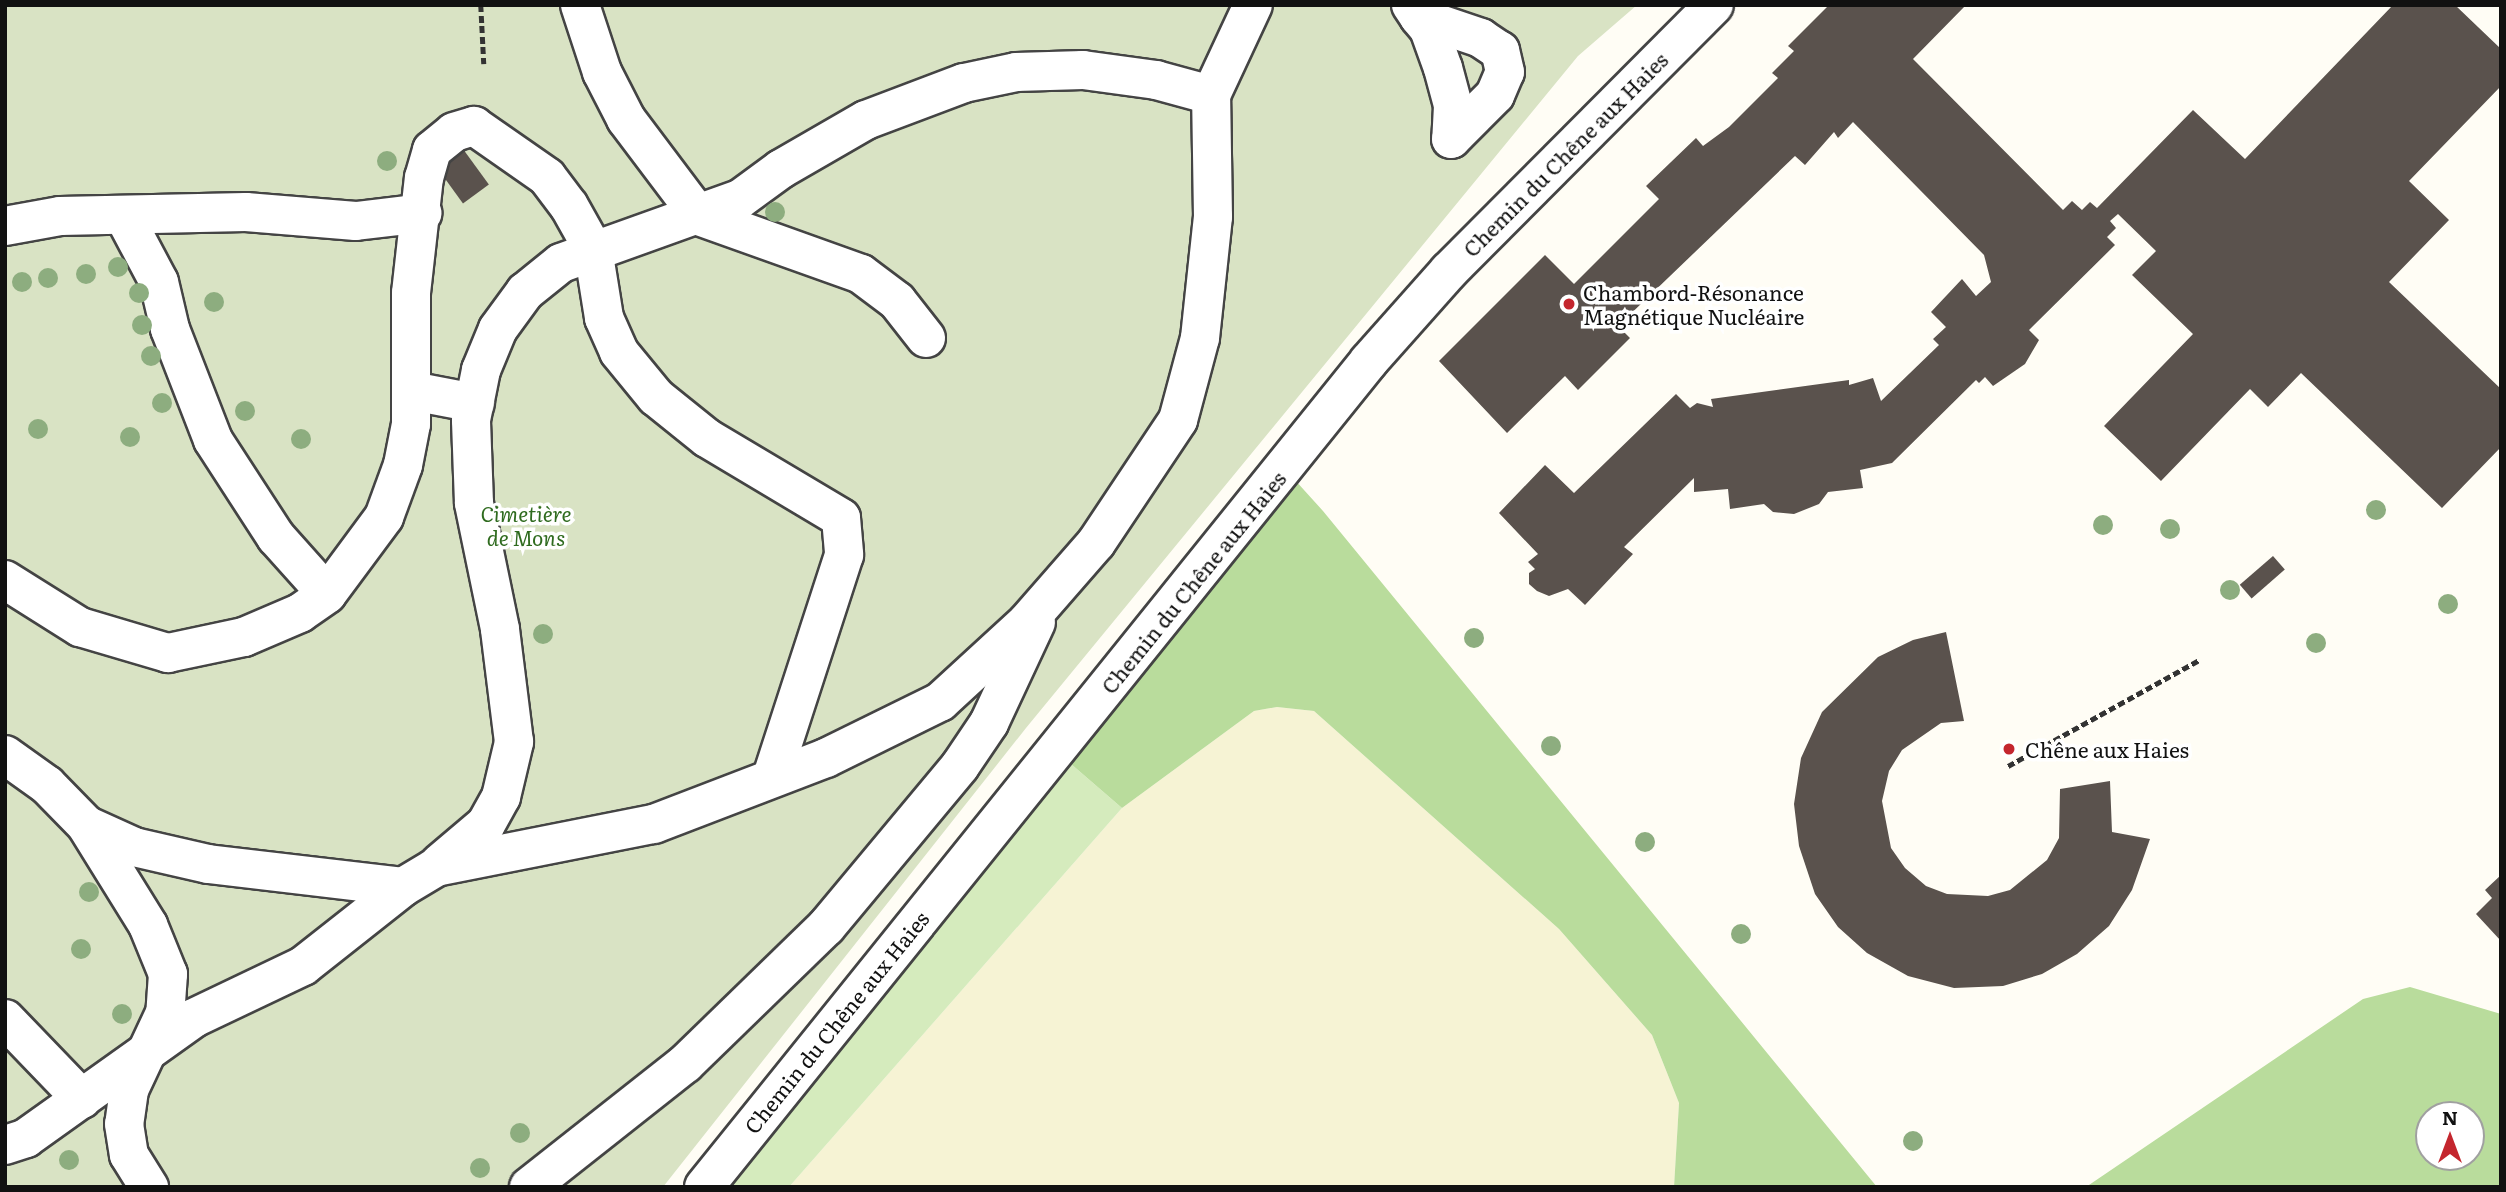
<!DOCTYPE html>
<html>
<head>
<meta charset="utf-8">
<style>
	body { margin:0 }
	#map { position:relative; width:2506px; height:1192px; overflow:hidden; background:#fffdf5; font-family:Literata,serif }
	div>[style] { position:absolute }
	.farmland>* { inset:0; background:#f6f3d4 }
	.green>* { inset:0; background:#d5ebbd }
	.forest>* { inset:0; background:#b9dc9c }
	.cemetery>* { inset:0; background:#d9e3c4 }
	.building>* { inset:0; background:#5a524d; transform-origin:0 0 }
	.path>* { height:4.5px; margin-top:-2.25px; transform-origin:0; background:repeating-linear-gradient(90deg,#333 0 7px,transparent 0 10.5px) }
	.roads { filter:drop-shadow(2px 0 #444) drop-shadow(-2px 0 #444) drop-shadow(0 2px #444) drop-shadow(0 -2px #444) }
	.minor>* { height:38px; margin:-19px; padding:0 19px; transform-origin:19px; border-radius:19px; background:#fff }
	.trees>* { width:20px; height:20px; margin:-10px; border-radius:50%; background:#8dad7f }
	.dots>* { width:19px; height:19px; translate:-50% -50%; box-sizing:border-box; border:4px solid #fff; border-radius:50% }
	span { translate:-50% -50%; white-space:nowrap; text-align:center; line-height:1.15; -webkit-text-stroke:7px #fff; paint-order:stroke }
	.street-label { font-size:21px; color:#111 }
	.poi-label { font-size:21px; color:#111 }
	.left { translate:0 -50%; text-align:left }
	.park-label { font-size:21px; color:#2f6b1f; font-style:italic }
	.frame { position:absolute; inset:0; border:7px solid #111; pointer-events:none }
	.north { position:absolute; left:2415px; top:1101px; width:70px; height:70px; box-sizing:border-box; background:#fff; border:2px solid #a0a0a0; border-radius:50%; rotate:0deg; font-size:19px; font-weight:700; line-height:28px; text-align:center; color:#111 }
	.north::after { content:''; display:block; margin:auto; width:24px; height:32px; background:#c4262e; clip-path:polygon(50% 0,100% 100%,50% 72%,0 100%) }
</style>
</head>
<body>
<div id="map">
	<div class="farmland">
		<i style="clip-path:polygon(1277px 707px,1314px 711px,1559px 929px,1652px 1035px,1679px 1103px,1674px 1187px,789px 1187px,1122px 808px,1254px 711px)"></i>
	</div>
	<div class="green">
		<i style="clip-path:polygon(1056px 751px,1122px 808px,789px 1187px,704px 1187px)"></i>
	</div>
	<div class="forest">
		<i style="clip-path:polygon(1285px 469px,1323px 511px,1877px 1187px,1674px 1187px,1679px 1103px,1652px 1035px,1559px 929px,1314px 711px,1277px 707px,1254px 711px,1122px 808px,1056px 751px)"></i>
		<i style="clip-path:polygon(evenodd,2410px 987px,2501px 1014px,2501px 1187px,2086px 1187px,2363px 999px,2410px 987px,2429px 1115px,2471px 1115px,2471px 1157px,2429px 1157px,2429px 1115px)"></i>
	</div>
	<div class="cemetery">
		<i style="clip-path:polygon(5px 5px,1637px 5px,1578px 56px,1026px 728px,663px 1187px,5px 1187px)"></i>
	</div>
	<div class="building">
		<i style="clip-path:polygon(1829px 5px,1966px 5px,1913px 59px,2063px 210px,2072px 201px,2082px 210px,2090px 202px,2097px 208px,2193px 110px,2245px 159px,2393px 5px,2455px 5px,2501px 49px,2501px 86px,2409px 181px,2449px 220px,2389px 282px,2501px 389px,2501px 447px,2442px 508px,2301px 373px,2268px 407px,2250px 389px,2161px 481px,2104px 426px,2193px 334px,2132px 275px,2156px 251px,2118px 214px,2110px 221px,2116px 228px,2107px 237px,2115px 245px,2029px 330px,2039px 340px,2025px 364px,1993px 386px,1985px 377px,1979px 383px,1976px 380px,1892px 463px,1860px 470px,1863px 488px,1828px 492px,1819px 504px,1794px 514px,1773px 512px,1764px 504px,1730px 509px,1728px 489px,1694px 492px,1694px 478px,1624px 547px,1633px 554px,1585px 605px,1568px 589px,1549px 596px,1537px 591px,1529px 584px,1529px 573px,1535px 569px,1528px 562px,1538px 554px,1499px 513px,1545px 465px,1574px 493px,1676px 394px,1690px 408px,1697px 403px,1713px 407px,1711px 399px,1849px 380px,1849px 385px,1873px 378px,1881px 401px,1939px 345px,1933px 339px,1946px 327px,1931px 312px,1962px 279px,1976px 296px,1991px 282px,1984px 255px,1853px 122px,1838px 138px,1834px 132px,1805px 165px,1795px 156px,1618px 326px,1630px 338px,1578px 390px,1565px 376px,1507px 433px,1439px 361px,1545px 255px,1574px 284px,1659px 199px,1646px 186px,1696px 138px,1703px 146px,1729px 127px,1778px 78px,1772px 73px,1794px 51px,1788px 46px)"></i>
		<i style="left:463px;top:149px;width:44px;height:32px;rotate:54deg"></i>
		<i style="left:2273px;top:556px;width:18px;height:44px;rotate:49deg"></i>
		<i style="clip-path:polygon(1946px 632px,1964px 721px,1941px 723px,1902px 750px,1889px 771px,1882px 801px,1891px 848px,1905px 868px,1926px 886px,1947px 894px,1988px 896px,2010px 890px,2047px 860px,2059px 838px,2060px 789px,2110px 781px,2112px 832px,2150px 839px,2132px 890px,2109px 926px,2077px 954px,2042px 974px,2003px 986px,1954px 988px,1908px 976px,1867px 953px,1838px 927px,1815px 894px,1799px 846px,1794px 804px,1801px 758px,1822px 712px,1878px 657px,1913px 640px)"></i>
		<i style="clip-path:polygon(2501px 875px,2501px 941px,2476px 914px,2492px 898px,2485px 890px)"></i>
	</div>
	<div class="path">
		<i style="left:481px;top:5px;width:59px;rotate:87.1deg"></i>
		<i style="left:2008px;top:766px;width:218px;rotate:-29deg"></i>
	</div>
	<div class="roads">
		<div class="minor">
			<i style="left:580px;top:5px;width:71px;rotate:71.8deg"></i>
			<i style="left:602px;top:72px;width:53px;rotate:62.9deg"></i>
			<i style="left:626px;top:119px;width:121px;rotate:53deg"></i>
			<i style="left:699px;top:216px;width:172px;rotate:19.7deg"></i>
			<i style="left:861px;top:274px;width:45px;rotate:36.9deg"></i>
			<i style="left:897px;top:301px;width:47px;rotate:51.9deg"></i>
			<i style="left:1411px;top:5px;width:14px;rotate:56deg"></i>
			<i style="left:1419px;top:17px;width:16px;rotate:50deg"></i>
			<i style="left:1429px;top:29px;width:41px;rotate:70.3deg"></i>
			<i style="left:1443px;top:68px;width:39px;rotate:75deg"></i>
			<i style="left:1453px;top:106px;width:33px;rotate:93deg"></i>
			<i style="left:1451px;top:139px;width:62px;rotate:-45deg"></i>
			<i style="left:1495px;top:95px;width:25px;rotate:-67deg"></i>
			<i style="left:1505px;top:72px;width:22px;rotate:-103deg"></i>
			<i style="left:1500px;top:51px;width:23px;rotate:-146deg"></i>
			<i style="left:1481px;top:38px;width:65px;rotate:-161.3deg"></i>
			<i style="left:125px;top:218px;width:72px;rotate:62deg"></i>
			<i style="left:159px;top:282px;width:48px;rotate:76.8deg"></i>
			<i style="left:170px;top:329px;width:119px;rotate:68.8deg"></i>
			<i style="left:213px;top:440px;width:116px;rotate:57deg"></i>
			<i style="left:276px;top:537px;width:76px;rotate:48.2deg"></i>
			<i style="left:5px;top:226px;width:56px;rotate:-10.3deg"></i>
			<i style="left:60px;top:216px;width:186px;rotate:-1.2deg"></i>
			<i style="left:246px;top:212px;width:110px;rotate:4.7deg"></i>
			<i style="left:356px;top:221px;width:67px;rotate:-6.8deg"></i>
			<i style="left:412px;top:391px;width:64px;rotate:10.8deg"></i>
			<i style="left:5px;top:580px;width:89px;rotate:32.1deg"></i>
			<i style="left:80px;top:627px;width:92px;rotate:16.5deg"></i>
			<i style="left:168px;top:653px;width:78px;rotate:-11.9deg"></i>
			<i style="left:244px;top:637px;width:61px;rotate:-23.2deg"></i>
			<i style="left:300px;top:613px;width:33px;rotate:-35deg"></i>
			<i style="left:327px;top:594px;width:96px;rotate:-53.5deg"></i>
			<i style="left:384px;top:517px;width:55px;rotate:-69.9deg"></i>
			<i style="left:403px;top:465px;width:42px;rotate:-79deg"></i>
			<i style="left:411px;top:424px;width:131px;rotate:-90deg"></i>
			<i style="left:411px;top:293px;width:116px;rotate:-83.6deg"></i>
			<i style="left:424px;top:178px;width:29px;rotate:-74deg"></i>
			<i style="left:432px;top:150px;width:28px;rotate:-39deg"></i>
			<i style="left:454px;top:132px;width:21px;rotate:-17deg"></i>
			<i style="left:474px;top:126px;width:89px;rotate:34.9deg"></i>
			<i style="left:547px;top:177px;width:36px;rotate:53deg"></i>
			<i style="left:569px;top:206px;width:49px;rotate:60.8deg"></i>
			<i style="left:593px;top:249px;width:70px;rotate:80.9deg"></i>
			<i style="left:604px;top:318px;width:37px;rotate:66deg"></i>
			<i style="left:619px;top:352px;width:58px;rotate:50.6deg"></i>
			<i style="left:656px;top:397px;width:65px;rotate:38.8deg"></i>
			<i style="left:707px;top:438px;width:156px;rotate:30.8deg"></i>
			<i style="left:841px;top:518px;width:37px;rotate:85deg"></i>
			<i style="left:844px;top:555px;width:233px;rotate:108deg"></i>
			<i style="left:5px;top:755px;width:52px;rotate:35.5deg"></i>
			<i style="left:47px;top:785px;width:56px;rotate:45.7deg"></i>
			<i style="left:86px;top:825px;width:118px;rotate:58.2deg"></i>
			<i style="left:148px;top:925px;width:53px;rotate:67.8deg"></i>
			<i style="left:168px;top:974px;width:39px;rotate:94deg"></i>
			<i style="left:165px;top:1013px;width:85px;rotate:115.1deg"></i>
			<i style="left:129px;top:1090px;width:34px;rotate:98deg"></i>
			<i style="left:124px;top:1124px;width:31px;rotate:81deg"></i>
			<i style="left:129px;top:1155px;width:38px;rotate:58deg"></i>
			<i style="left:88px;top:826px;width:51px;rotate:24.5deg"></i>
			<i style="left:134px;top:847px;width:76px;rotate:12.9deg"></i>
			<i style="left:208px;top:864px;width:196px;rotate:6.7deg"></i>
			<i style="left:440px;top:863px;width:60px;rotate:-40.3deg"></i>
			<i style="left:486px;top:824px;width:31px;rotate:-61deg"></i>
			<i style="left:501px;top:797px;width:57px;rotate:-76.7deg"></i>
			<i style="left:514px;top:742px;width:114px;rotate:-97.1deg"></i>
			<i style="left:500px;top:629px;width:129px;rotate:-101.7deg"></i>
			<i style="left:474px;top:503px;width:83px;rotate:-92.1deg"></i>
			<i style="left:471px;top:420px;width:51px;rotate:-78.7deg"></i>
			<i style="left:481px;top:370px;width:44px;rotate:-67.5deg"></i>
			<i style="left:498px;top:329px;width:46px;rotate:-53.9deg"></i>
			<i style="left:525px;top:292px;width:46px;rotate:-38.9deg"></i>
			<i style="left:561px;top:263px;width:190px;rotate:-19.7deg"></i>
			<i style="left:740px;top:199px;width:51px;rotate:-36.2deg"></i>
			<i style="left:781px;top:169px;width:98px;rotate:-30deg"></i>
			<i style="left:866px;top:120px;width:105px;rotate:-20.7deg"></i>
			<i style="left:964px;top:83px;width:53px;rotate:-11.9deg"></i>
			<i style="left:1016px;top:72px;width:67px;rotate:-1.7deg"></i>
			<i style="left:1083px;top:70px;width:74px;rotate:7.8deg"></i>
			<i style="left:1156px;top:80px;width:57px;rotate:15.3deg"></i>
			<i style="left:5px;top:1019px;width:111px;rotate:46.1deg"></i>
			<i style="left:5px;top:1145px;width:22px;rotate:-18deg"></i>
			<i style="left:26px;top:1138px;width:206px;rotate:-35.5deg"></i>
			<i style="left:194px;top:1018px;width:121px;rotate:-25.5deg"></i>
			<i style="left:303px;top:966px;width:127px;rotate:-38.3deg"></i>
			<i style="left:403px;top:887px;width:39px;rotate:-31deg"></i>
			<i style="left:436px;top:867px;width:222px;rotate:-11.2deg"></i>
			<i style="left:654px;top:824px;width:184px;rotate:-21deg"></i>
			<i style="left:826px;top:758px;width:127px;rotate:-26.2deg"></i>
			<i style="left:940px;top:702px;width:118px;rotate:-42.6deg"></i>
			<i style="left:1027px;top:622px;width:105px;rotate:-48.9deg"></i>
			<i style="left:1096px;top:543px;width:148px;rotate:-56.3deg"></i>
			<i style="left:1178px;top:420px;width:85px;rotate:-75deg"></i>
			<i style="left:1200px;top:338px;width:122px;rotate:-83.9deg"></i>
			<i style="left:1213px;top:217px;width:122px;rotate:-90.9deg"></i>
			<i style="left:1211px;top:95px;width:99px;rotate:-65deg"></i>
			<i style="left:529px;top:1187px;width:199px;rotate:-38.3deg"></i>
			<i style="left:685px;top:1064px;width:197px;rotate:-44.2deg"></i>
			<i style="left:826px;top:927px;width:209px;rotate:-50.2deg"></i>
			<i style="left:960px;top:766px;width:52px;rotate:-56deg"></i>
			<i style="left:989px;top:723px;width:111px;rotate:-65deg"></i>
			<i style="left:704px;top:1187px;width:1060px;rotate:-51.16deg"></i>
			<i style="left:1369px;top:361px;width:120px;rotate:-48.4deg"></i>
			<i style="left:1449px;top:271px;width:375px;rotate:-45.1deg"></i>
		</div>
	</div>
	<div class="trees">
		<i style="left:387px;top:161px"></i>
		<i style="left:775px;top:212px"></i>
		<i style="left:118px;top:267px"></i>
		<i style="left:86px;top:274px"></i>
		<i style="left:48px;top:278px"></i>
		<i style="left:22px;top:282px"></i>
		<i style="left:139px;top:293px"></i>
		<i style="left:214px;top:302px"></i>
		<i style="left:142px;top:325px"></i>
		<i style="left:151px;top:356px"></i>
		<i style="left:162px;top:403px"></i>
		<i style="left:245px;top:411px"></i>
		<i style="left:38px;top:429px"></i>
		<i style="left:130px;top:437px"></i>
		<i style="left:301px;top:439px"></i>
		<i style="left:2376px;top:510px"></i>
		<i style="left:2103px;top:525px"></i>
		<i style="left:2170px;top:529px"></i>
		<i style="left:2230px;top:590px"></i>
		<i style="left:2448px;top:604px"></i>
		<i style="left:543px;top:634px"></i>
		<i style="left:1474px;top:638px"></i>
		<i style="left:2316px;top:643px"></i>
		<i style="left:1551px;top:746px"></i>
		<i style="left:1645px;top:842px"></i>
		<i style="left:89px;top:892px"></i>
		<i style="left:1741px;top:934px"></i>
		<i style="left:81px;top:949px"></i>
		<i style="left:122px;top:1014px"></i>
		<i style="left:520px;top:1133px"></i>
		<i style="left:1913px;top:1141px"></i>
		<i style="left:69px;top:1160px"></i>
		<i style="left:480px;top:1168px"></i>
	</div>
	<div class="dots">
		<i style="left:1569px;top:304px;background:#c4262e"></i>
		<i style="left:2009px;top:749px;background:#c4262e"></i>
	</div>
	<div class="street-label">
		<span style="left:1565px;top:154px;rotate:-45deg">Chemin du Chêne aux Haies</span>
		<span style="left:1193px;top:582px;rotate:-51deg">Chemin du Chêne aux Haies</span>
		<span style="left:836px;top:1022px;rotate:-51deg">Chemin du Chêne aux Haies</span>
	</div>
	<div class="poi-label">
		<span class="left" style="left:1583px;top:304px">Chambord-Résonance<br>Magnétique Nucléaire</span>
		<span class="left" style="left:2025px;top:749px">Chêne aux Haies</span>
	</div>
	<div class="park-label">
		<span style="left:526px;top:525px">Cimetière<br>de Mons</span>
	</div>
	<div class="frame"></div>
	<div class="north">N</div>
</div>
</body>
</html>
